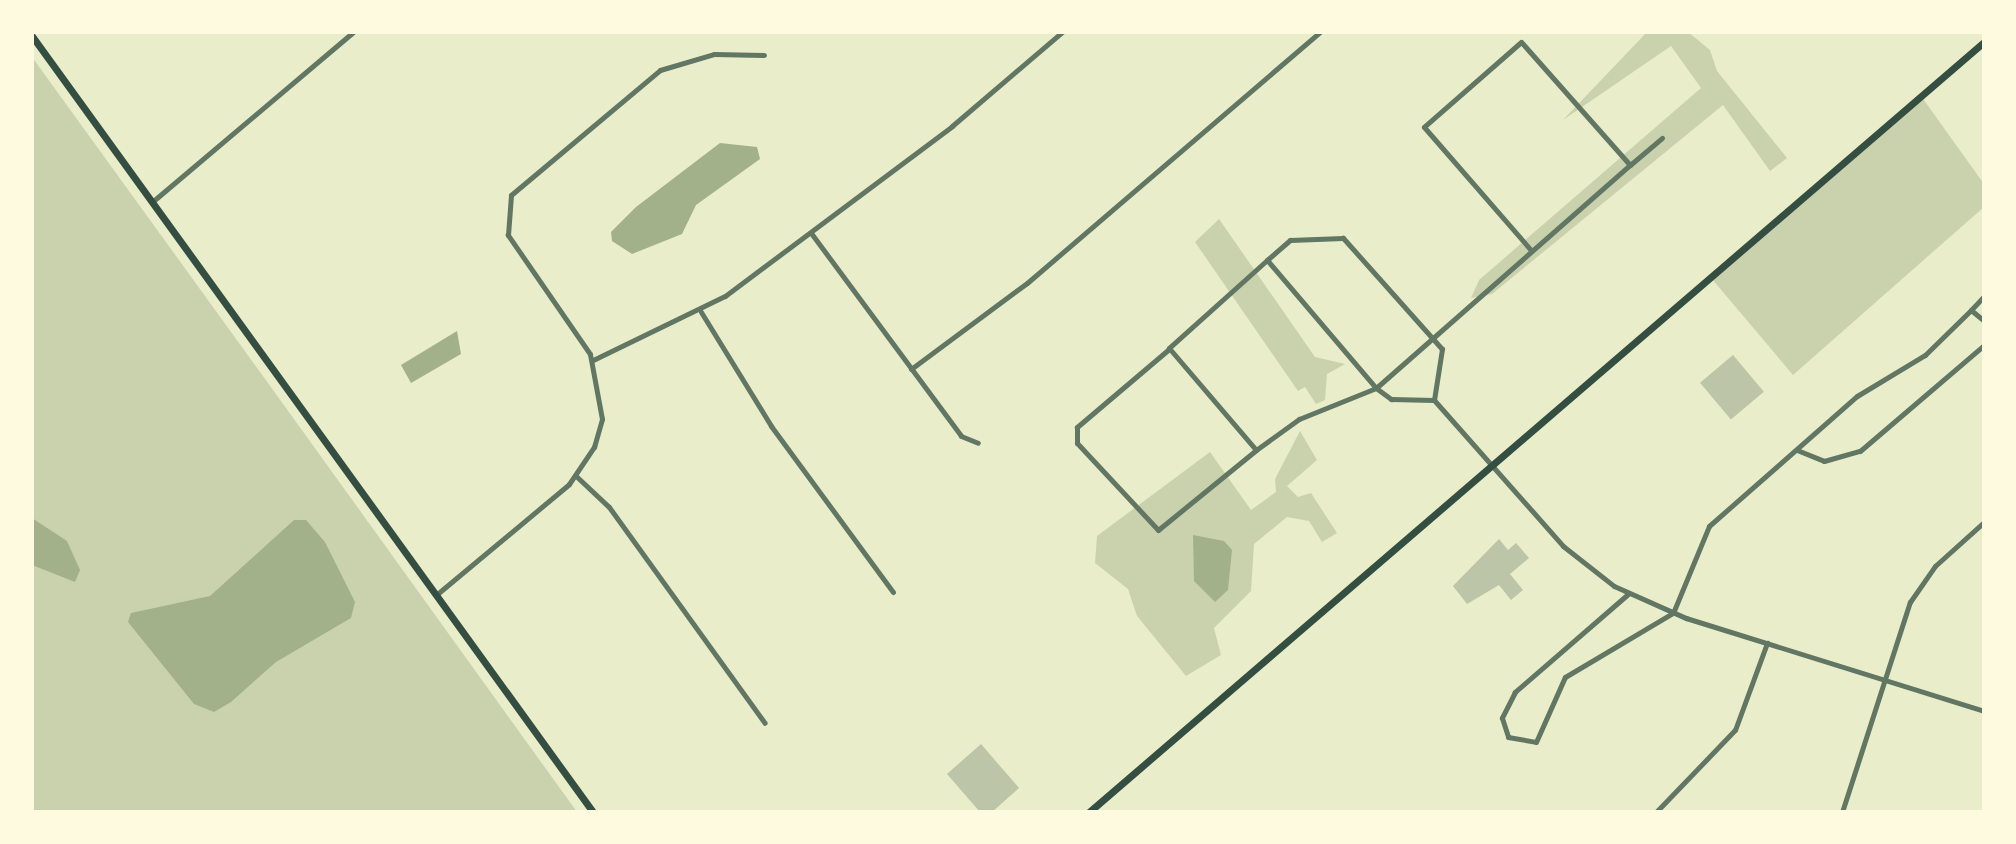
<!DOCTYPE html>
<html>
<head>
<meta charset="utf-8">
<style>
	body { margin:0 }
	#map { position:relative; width:2016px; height:844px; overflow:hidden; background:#e9edc9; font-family:"Public Sans",sans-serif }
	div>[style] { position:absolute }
	.green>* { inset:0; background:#cad2ad }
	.water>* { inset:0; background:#a3b18a }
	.building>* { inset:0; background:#bcc5a7; transform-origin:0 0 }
	.minor>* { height:5px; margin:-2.5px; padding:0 2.5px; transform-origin:2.5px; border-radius:2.5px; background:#617663 }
	.secondary>* { height:7px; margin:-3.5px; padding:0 3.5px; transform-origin:3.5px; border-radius:3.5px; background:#344e41 }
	span { translate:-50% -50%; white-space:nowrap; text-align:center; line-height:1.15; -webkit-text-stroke:6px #fefae0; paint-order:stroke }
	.frame { position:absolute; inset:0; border:34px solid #fefae0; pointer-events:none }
</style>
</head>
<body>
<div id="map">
	<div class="green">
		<i style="clip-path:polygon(1647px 32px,1688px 32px,1710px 50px,1717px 71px,1787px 158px,1770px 171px,1723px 105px,1492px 294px,1471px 298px,1479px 280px,1701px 88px,1671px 46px,1563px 120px)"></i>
		<i style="clip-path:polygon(32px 57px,268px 383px,577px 812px,32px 812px)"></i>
		<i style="clip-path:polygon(1921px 96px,1984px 184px,1984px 207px,1793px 375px,1712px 279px)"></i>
		<i style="clip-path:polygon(1219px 219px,1315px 357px,1345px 364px,1327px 374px,1325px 400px,1316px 404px,1305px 387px,1298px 391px,1195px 242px)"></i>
		<i style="clip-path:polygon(1300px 431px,1317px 460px,1287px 486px,1298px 497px,1311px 493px,1337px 533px,1322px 542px,1309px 521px,1287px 517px,1254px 544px,1251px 591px,1214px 628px,1221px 655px,1186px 676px,1137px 616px,1128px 589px,1095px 563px,1097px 536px,1210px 452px,1251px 510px,1276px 492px,1275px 479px)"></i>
	</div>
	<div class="water">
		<i style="clip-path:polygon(720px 143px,757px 147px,760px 159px,696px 205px,682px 234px,632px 254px,612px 241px,611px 232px,636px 207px)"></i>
		<i style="clip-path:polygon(457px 331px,461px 354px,411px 383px,401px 365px)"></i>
		<i style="clip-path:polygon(32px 518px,67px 541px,80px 570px,75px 582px,32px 565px)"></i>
		<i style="clip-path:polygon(294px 520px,306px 520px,325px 542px,355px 602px,351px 618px,276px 662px,231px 702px,214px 712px,194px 704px,128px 622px,131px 613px,210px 596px)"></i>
		<i style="clip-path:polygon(1193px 535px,1224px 541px,1232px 550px,1228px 590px,1215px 602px,1194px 581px)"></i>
	</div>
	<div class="building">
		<i style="left:1733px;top:355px;width:48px;height:43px;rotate:50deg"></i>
		<i style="clip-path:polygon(1499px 539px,1508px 550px,1516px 543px,1529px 558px,1510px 574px,1523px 590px,1511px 600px,1499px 585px,1467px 604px,1453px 586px)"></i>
		<i style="clip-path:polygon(981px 744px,1019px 788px,992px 812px,980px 812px,947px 774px)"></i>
	</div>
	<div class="minor">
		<i style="left:1630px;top:165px;width:42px;rotate:-40.2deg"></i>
		<i style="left:152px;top:202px;width:263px;rotate:-40.2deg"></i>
		<i style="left:811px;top:233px;width:252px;rotate:53.5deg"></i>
		<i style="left:961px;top:436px;width:18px;rotate:22deg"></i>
		<i style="left:1267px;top:260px;width:132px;rotate:138.1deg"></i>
		<i style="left:1169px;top:348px;width:134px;rotate:49.5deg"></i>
		<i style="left:1256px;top:450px;width:53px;rotate:-35.8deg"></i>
		<i style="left:1299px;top:419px;width:83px;rotate:-21.9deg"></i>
		<i style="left:1376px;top:388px;width:338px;rotate:-41.3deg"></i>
		<i style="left:1630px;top:165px;width:164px;rotate:-131.5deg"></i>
		<i style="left:1521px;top:42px;width:129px;rotate:138.8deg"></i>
		<i style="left:1424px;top:127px;width:163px;rotate:49deg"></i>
		<i style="left:1971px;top:310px;width:19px;rotate:-47deg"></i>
		<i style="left:701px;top:312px;width:134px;rotate:58.4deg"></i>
		<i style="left:771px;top:426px;width:206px;rotate:53.7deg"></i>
		<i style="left:1169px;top:349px;width:121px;rotate:139.7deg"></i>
		<i style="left:1077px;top:427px;width:16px;rotate:90deg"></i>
		<i style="left:1077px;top:443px;width:119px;rotate:47deg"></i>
		<i style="left:1158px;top:530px;width:127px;rotate:-39.2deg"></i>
		<i style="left:593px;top:360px;width:147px;rotate:-25.9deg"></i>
		<i style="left:725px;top:296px;width:284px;rotate:-36.8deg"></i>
		<i style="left:952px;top:126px;width:145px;rotate:-40.5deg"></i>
		<i style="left:911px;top:369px;width:144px;rotate:-36.6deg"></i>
		<i style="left:1027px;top:283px;width:386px;rotate:-40.6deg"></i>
		<i style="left:1434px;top:400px;width:52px;rotate:-81.1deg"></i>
		<i style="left:1442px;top:349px;width:149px;rotate:-131.7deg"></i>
		<i style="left:1343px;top:238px;width:53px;rotate:177.8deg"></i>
		<i style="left:1290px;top:240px;width:30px;rotate:139deg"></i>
		<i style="left:1267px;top:260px;width:168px;rotate:49.6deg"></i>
		<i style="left:1376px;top:388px;width:19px;rotate:36deg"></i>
		<i style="left:1391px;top:399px;width:43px;rotate:1.3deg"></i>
		<i style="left:1434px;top:400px;width:195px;rotate:48.5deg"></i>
		<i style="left:1563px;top:546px;width:65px;rotate:38.1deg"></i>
		<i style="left:1614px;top:586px;width:79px;rotate:24deg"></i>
		<i style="left:1686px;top:618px;width:312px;rotate:17.3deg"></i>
		<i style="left:1797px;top:450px;width:29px;rotate:22deg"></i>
		<i style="left:1824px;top:461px;width:37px;rotate:-16deg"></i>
		<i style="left:1860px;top:451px;width:163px;rotate:-40.5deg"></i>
		<i style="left:576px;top:476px;width:45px;rotate:43.2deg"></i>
		<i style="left:609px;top:507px;width:266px;rotate:54.2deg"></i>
		<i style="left:1628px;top:594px;width:150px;rotate:139.1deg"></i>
		<i style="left:1515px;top:692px;width:29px;rotate:117deg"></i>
		<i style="left:1502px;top:718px;width:20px;rotate:72deg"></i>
		<i style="left:1508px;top:737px;width:28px;rotate:10deg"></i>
		<i style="left:1536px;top:742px;width:71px;rotate:-66deg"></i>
		<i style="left:1565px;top:677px;width:126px;rotate:-30.7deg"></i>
		<i style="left:1673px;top:613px;width:94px;rotate:-67.5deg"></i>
		<i style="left:1709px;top:526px;width:197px;rotate:-41.3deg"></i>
		<i style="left:1857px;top:396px;width:79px;rotate:-31.1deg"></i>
		<i style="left:1925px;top:355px;width:64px;rotate:-44.4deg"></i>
		<i style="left:1971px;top:310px;width:17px;rotate:40deg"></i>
		<i style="left:436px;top:595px;width:173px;rotate:-39.8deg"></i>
		<i style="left:569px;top:484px;width:45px;rotate:-56deg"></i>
		<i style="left:594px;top:447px;width:29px;rotate:-74deg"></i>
		<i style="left:602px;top:419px;width:66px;rotate:-100.5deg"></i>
		<i style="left:590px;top:354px;width:145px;rotate:-124.6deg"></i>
		<i style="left:508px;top:235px;width:40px;rotate:-85.7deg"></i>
		<i style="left:511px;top:195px;width:194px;rotate:-40deg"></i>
		<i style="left:660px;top:70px;width:56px;rotate:-16.5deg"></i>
		<i style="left:714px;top:54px;width:50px;rotate:1.1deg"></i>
		<i style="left:1656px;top:812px;width:114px;rotate:-46.1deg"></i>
		<i style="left:1735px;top:730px;width:93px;rotate:-69.8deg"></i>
		<i style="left:1842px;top:812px;width:221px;rotate:-72.1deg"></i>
		<i style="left:1910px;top:602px;width:44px;rotate:-55.2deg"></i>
		<i style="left:1935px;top:566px;width:66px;rotate:-41.9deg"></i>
	</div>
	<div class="secondary">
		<i style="left:32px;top:36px;width:958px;rotate:54.14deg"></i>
		<i style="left:1089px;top:812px;width:1181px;rotate:-40.71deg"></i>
	</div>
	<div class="frame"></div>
</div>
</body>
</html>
